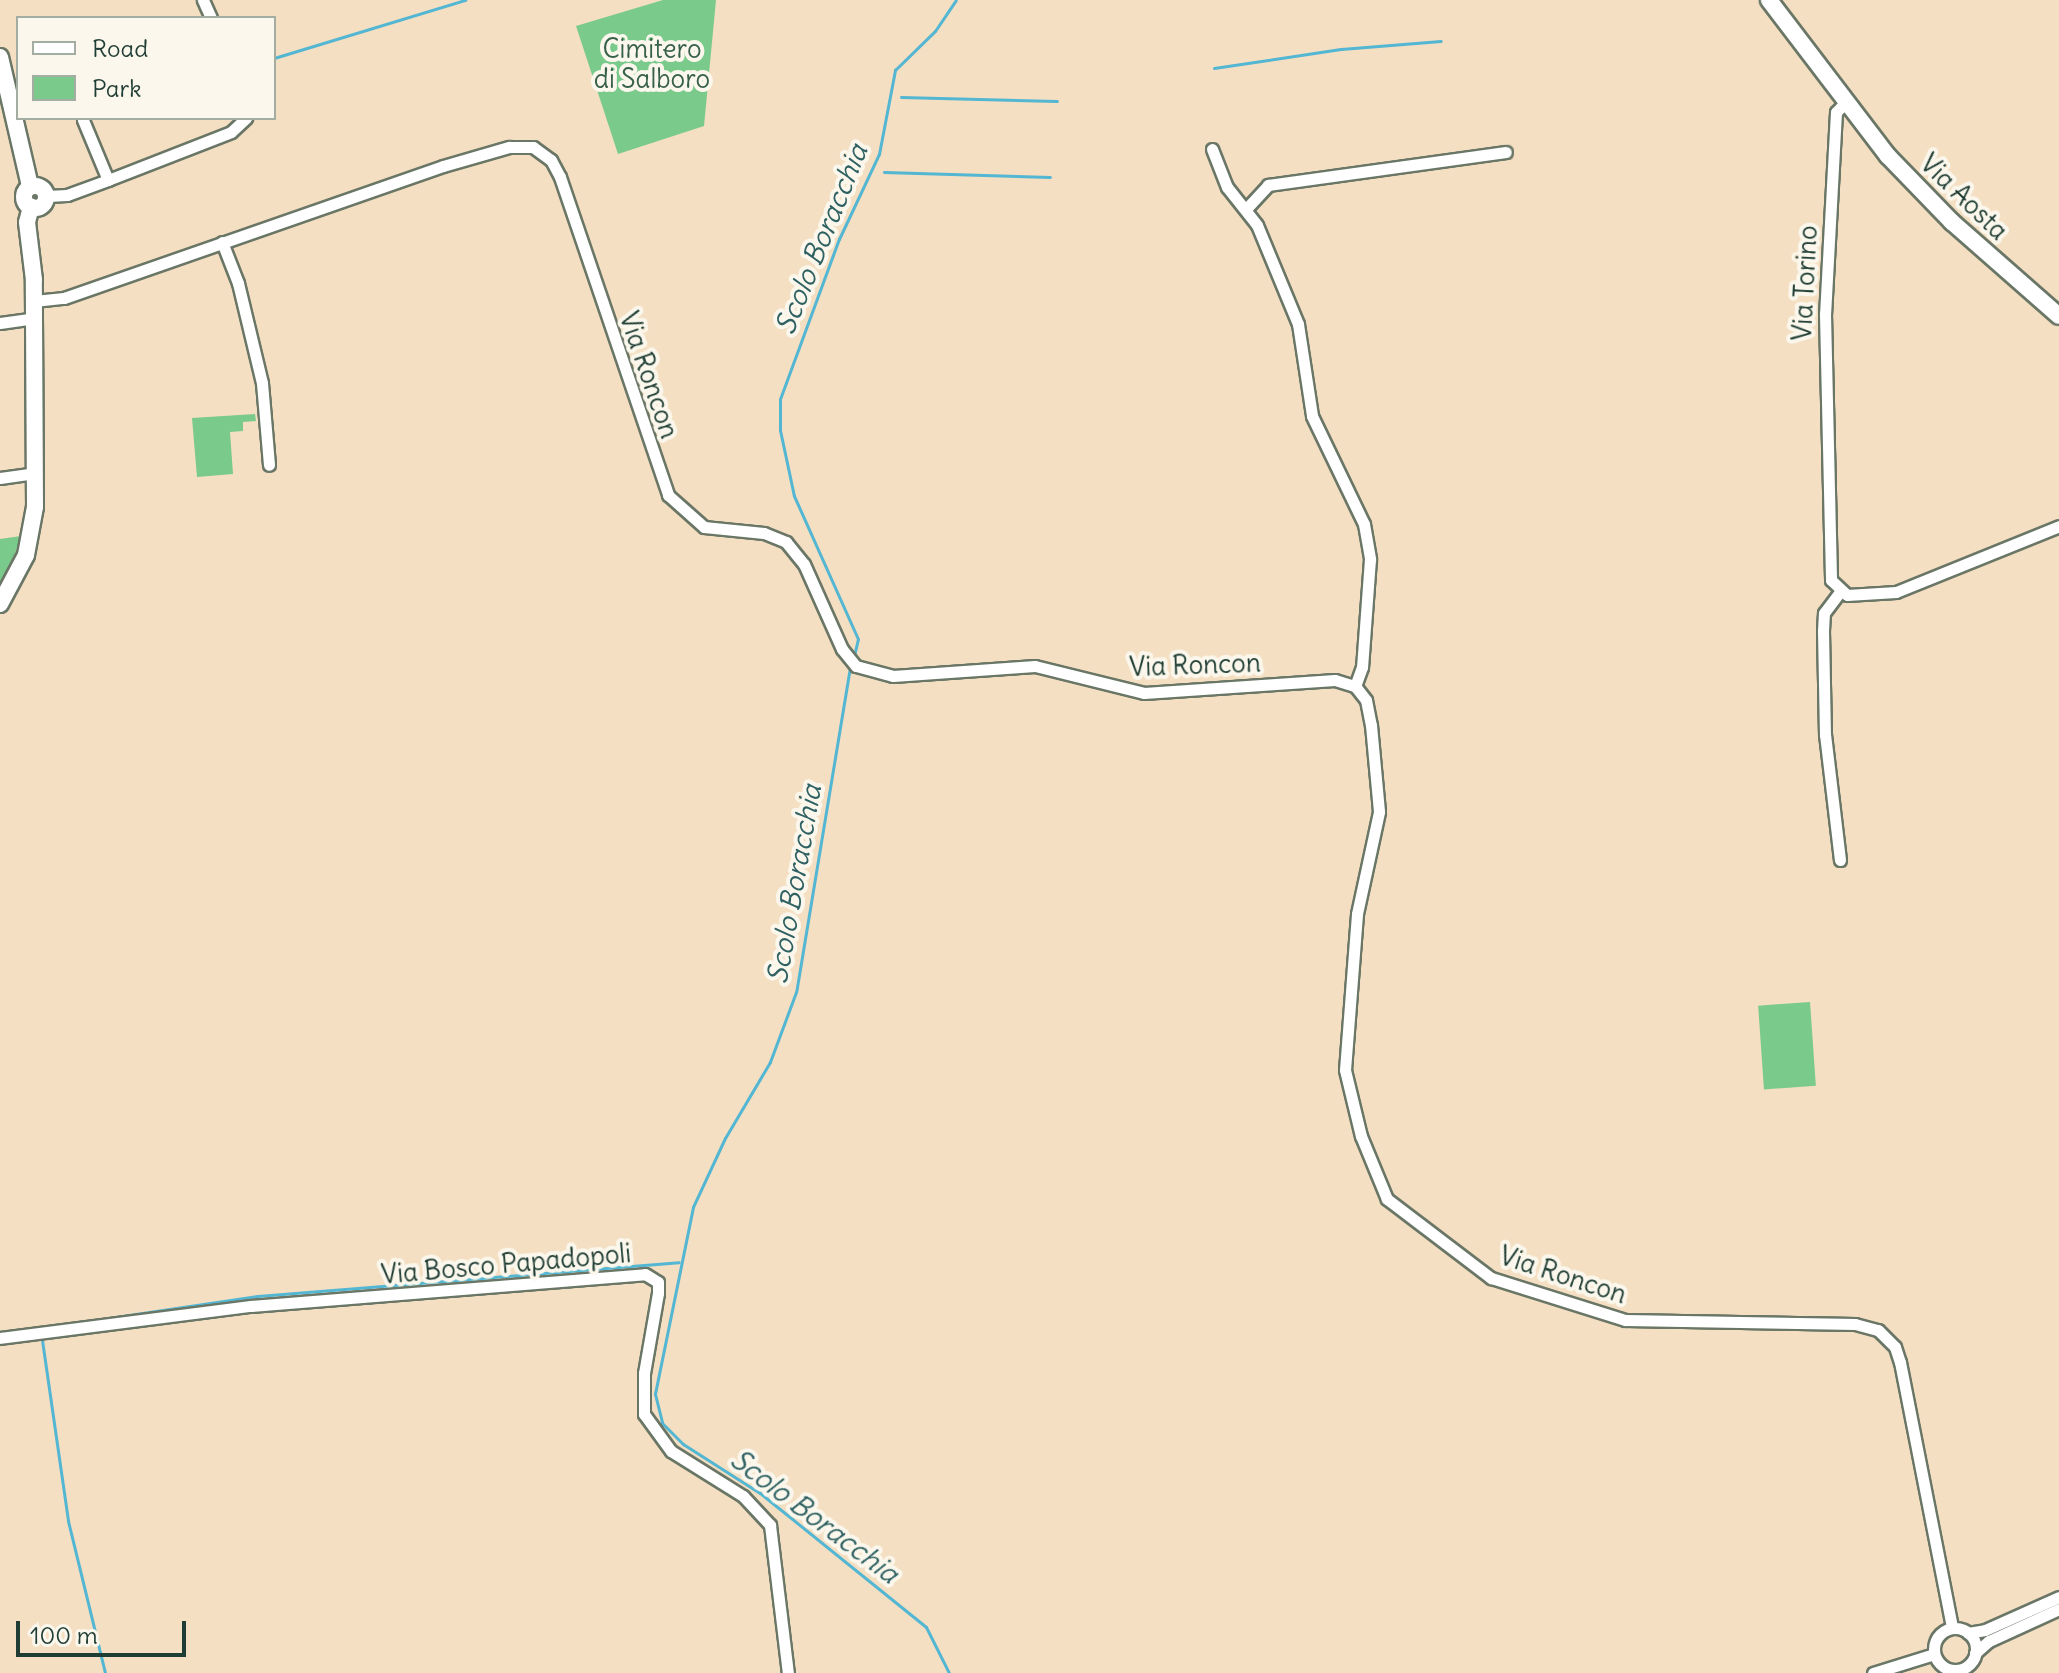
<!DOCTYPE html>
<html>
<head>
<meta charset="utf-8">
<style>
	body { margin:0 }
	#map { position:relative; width:2059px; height:1673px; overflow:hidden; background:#f4dfc2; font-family:Delius,sans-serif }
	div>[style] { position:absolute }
	.green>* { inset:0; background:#7aca8b; transform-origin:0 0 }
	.stream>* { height:3px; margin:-1.5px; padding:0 1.5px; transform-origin:1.5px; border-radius:1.5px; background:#53b6d2 }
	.roads { filter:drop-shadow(2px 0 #6a7666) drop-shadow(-2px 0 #6a7666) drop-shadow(0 2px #6a7666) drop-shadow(0 -2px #6a7666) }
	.street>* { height:11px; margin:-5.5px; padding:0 5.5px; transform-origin:5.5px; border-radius:5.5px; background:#fff }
	.street>.ring { margin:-5.5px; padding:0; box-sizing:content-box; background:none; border:11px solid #fff; border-radius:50% }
	.secondary>* { height:16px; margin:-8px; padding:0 8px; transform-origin:8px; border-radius:8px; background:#fff }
	.secondary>.ring { margin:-8px; padding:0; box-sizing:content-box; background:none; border:16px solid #fff; border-radius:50% }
	span { translate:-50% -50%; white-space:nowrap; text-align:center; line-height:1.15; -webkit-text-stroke:8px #fbf7ec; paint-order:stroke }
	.park-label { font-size:26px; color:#36604a }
	.street-label { font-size:26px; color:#1f3d34 }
	.water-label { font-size:28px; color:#2f6163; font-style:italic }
	.legend { position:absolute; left:16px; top:16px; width:260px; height:104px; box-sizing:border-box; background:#fbf7ec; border:2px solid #a3ada2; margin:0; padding:10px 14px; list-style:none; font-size:24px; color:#1f3d34 }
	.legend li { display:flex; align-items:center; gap:16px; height:40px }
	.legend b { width:40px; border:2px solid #a3ada2 }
	.scale { position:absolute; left:16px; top:1621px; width:170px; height:36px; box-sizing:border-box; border:4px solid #1f3d34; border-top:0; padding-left:10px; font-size:24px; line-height:28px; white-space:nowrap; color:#1f3d34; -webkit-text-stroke:6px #fbf7ec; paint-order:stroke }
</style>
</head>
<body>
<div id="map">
	<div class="green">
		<i style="clip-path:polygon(663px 0,716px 0,704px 126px,618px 154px,576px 26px)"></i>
		<i style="clip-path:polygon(255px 414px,256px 421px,243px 422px,243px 431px,230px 432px,233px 474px,197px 477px,192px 418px)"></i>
		<i style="clip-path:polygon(21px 536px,11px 565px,0 585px,0 539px)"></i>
		<i style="left:1810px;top:1002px;width:84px;height:52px;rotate:86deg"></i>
	</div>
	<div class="stream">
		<i style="left:274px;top:58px;width:200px;rotate:-16.9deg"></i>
		<i style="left:1214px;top:68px;width:128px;rotate:-8.5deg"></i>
		<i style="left:1341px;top:49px;width:100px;rotate:-4.6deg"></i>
		<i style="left:901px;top:97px;width:156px;rotate:1.5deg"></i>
		<i style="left:884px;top:172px;width:166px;rotate:1.7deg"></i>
		<i style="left:854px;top:656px;width:17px;rotate:-77deg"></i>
		<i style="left:858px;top:639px;width:157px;rotate:-114.1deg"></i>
		<i style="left:794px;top:496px;width:67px;rotate:-102deg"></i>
		<i style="left:780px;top:430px;width:31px;rotate:-90deg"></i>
		<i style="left:780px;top:399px;width:171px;rotate:-69.8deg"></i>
		<i style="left:839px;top:239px;width:94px;rotate:-64.8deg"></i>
		<i style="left:879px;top:154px;width:86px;rotate:-79.2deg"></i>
		<i style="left:895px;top:70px;width:56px;rotate:-44.3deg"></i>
		<i style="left:935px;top:31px;width:37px;rotate:-56deg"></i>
		<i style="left:850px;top:667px;width:329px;rotate:99.4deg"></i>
		<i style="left:796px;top:992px;width:75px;rotate:110.4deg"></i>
		<i style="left:770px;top:1062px;width:88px;rotate:120.6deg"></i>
		<i style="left:725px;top:1138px;width:76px;rotate:114.9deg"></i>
		<i style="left:693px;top:1207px;width:191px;rotate:101.5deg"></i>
		<i style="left:655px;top:1394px;width:30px;rotate:76deg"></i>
		<i style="left:662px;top:1423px;width:30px;rotate:45deg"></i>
		<i style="left:683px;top:1444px;width:91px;rotate:32.5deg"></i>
		<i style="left:760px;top:1493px;width:213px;rotate:38.9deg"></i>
		<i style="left:926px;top:1627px;width:51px;rotate:63.4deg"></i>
		<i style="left:41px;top:1328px;width:219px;rotate:-8.4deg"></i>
		<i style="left:258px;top:1296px;width:422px;rotate:-4.6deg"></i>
		<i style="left:42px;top:1340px;width:183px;rotate:81.8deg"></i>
		<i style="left:68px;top:1521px;width:156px;rotate:76.3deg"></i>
	</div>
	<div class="roads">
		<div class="street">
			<i style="left:203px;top:0;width:20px;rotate:66deg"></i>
			<i style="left:1844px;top:104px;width:11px;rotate:135deg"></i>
			<i style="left:1836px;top:112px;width:202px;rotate:93.1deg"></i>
			<i style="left:1825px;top:314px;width:266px;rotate:88.7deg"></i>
			<i style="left:1831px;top:580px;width:22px;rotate:43deg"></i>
			<i style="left:1847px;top:595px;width:49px;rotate:-3.5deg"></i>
			<i style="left:1896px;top:592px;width:176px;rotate:-22deg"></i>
			<i style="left:83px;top:120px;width:65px;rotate:67.4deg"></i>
			<i style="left:1212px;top:149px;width:41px;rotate:68.5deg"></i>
			<i style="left:1227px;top:187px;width:48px;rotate:51.7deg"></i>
			<i style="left:1257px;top:225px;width:107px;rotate:67.5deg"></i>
			<i style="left:1298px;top:324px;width:93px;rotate:81.3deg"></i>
			<i style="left:1312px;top:416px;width:120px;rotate:64.3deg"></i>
			<i style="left:1364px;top:524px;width:36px;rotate:80deg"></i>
			<i style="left:1370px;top:559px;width:108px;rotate:94.2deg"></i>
			<i style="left:1362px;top:667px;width:20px;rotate:110deg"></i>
			<i style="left:47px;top:196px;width:20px;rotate:-3deg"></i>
			<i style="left:67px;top:195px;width:44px;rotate:-20.1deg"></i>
			<i style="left:108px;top:180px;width:132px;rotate:-21.3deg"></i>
			<i style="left:231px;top:132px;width:21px;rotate:-43deg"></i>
			<i style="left:1246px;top:209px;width:33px;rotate:-47deg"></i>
			<i style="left:1268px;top:185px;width:240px;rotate:-7.9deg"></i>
			<i style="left:222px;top:242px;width:44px;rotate:68.7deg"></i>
			<i style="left:238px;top:283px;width:103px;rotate:76.5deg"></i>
			<i style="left:262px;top:383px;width:82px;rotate:85.1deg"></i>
			<i style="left:34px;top:301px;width:30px;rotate:-6deg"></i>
			<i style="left:64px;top:298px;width:401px;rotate:-19.2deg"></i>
			<i style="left:443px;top:166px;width:69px;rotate:-16.1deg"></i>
			<i style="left:509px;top:147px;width:24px"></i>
			<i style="left:533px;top:147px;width:22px;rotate:36deg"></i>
			<i style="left:551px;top:160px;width:19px;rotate:62deg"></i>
			<i style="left:560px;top:177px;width:336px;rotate:71.2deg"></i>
			<i style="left:668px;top:495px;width:48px;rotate:41.6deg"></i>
			<i style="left:704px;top:527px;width:60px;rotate:5.7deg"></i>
			<i style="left:764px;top:533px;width:24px;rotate:22deg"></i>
			<i style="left:786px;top:542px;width:28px;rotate:51deg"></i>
			<i style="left:804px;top:564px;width:93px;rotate:65.9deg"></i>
			<i style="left:842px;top:649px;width:22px;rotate:51deg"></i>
			<i style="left:856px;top:666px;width:38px;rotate:15deg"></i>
			<i style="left:893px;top:676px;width:142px;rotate:-4deg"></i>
			<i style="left:1035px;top:666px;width:112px;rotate:13.9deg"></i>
			<i style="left:1144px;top:693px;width:191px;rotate:-3.9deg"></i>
			<i style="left:1335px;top:680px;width:21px;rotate:17deg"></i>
			<i style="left:1355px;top:686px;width:18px;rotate:52deg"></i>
			<i style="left:1366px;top:700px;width:25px;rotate:79deg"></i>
			<i style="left:1371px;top:725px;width:87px;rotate:84.7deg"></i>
			<i style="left:1379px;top:812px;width:104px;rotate:102.2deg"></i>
			<i style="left:1357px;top:914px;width:156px;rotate:94.4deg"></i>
			<i style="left:1345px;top:1070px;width:68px;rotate:76.4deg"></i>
			<i style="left:1361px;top:1136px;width:68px;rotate:67.6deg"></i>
			<i style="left:1387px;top:1199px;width:131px;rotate:37.2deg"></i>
			<i style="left:1491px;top:1278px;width:140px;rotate:17.4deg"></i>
			<i style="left:1625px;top:1320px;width:230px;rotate:1deg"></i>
			<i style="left:1855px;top:1324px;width:24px;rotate:15deg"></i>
			<i style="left:1878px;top:1330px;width:24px;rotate:45deg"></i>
			<i style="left:1895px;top:1347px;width:16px;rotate:72deg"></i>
			<i style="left:1900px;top:1362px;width:271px;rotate:78.9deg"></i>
			<i style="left:0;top:323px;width:35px;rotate:-8deg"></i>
			<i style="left:0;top:478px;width:35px;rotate:-8deg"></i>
			<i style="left:1840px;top:860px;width:126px;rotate:-96.8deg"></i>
			<i style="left:1825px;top:735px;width:104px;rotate:-91.1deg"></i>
			<i style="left:1823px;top:631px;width:18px;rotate:-87deg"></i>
			<i style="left:1824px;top:613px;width:26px;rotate:-53deg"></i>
			<i style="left:0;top:1338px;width:253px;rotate:-7.3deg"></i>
			<i style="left:251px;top:1306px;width:395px;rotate:-4.6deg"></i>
			<i style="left:645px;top:1274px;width:15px;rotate:32deg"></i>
			<i style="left:658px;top:1282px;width:11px;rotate:90deg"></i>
			<i style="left:658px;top:1293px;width:81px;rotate:99.9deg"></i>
			<i style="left:644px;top:1373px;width:41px;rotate:90deg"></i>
			<i style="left:644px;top:1414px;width:46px;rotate:53.9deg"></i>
			<i style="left:671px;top:1451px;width:85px;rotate:32deg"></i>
			<i style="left:743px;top:1496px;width:40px;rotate:47deg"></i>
			<i style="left:770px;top:1525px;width:149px;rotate:83.1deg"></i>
			<i class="ring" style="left:1934px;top:1628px;width:31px;height:31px"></i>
			<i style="left:1968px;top:1633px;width:17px;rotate:-10deg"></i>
			<i style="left:1985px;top:1630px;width:81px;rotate:-24deg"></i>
			<i style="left:1975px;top:1653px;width:18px;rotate:-41deg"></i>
			<i style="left:1989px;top:1641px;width:77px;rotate:-24.6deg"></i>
			<i style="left:1873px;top:1673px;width:64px;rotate:-17.3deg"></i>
		</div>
		<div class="secondary">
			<i style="left:1769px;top:0;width:196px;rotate:52.7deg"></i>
			<i style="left:1888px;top:156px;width:92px;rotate:45.9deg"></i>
			<i style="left:1952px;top:222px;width:142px;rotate:41.3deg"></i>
			<i style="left:0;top:57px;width:132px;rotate:76.9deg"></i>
			<i class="ring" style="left:24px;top:186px;width:6px;height:6px"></i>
			<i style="left:0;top:604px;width:55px;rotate:-62deg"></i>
			<i style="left:26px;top:555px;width:49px;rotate:-79.4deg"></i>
			<i style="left:35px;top:507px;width:227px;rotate:-90.3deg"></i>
			<i style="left:34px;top:280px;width:58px;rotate:-96.9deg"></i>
			<i style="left:27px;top:222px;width:16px;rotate:-75deg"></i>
		</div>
	</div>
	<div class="park-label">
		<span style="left:652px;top:64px">Cimitero<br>di Salboro</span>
	</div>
	<div class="street-label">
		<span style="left:1964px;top:197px;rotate:44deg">Via Aosta</span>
		<span style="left:1805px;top:283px;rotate:-87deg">Via Torino</span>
		<span style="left:649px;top:375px;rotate:71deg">Via Roncon</span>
		<span style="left:1195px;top:665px;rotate:-2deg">Via Roncon</span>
		<span style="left:506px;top:1264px;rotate:-5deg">Via Bosco Papadopoli</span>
		<span style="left:1563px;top:1275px;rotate:18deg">Via Roncon</span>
	</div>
	<div class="water-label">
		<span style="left:821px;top:239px;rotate:-68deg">Scolo Boracchia</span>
		<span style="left:794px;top:884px;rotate:-80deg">Scolo Boracchia</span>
		<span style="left:815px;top:1516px;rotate:37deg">Scolo Boracchia</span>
	</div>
	<ul class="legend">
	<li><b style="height:10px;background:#fff"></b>Road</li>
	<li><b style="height:22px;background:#7aca8b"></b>Park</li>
	</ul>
	<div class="scale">100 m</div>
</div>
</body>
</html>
